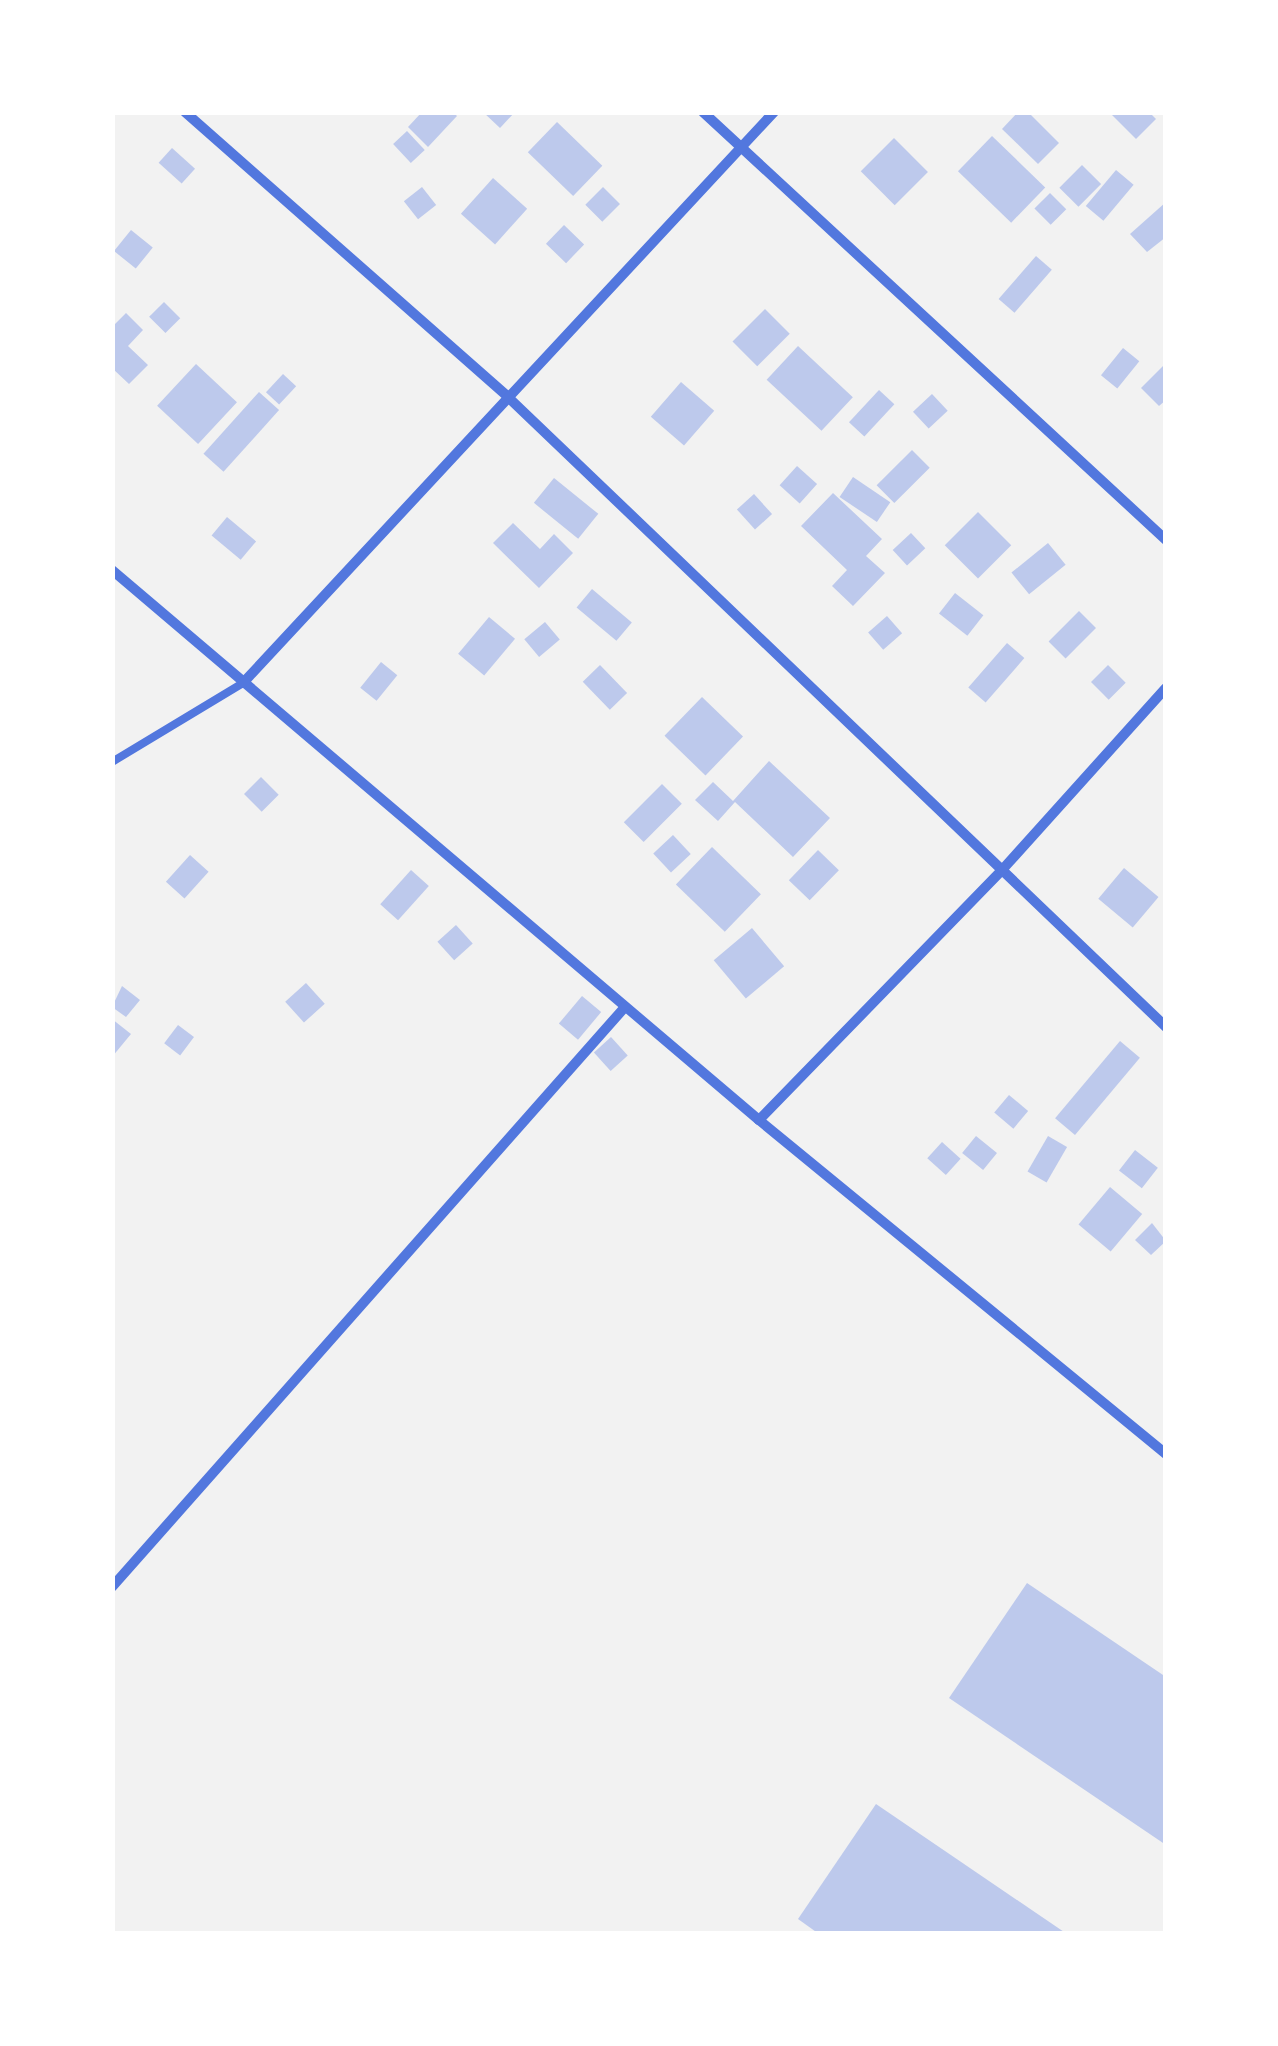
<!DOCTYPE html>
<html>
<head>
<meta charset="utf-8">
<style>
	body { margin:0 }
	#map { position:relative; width:1278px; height:2046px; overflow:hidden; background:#f2f2f2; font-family:Figtree,sans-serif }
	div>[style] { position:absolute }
	.building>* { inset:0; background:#bdc9ec; transform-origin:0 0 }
	.service>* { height:8px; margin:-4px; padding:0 4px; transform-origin:4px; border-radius:4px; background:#5277de }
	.minor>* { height:10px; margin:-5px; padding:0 5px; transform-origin:5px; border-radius:5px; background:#5277de }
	span { translate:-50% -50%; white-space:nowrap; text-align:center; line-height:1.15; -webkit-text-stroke:9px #fff; paint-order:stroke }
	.frame { position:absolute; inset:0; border:115px solid #fff; pointer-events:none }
</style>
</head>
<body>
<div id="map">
	<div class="building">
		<i style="clip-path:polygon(422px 112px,453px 112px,457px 116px,428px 147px,408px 127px)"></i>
		<i style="clip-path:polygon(483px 112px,515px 112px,500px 128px)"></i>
		<i style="clip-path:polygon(1018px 112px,1028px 112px,1059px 143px,1038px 164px,1002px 129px)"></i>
		<i style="clip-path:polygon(1109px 112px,1149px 112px,1156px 119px,1136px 139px)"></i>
		<i style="left:557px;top:122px;width:63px;height:42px;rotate:44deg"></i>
		<i style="left:407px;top:131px;width:26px;height:19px;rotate:47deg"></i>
		<i style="left:992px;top:136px;width:74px;height:49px;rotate:44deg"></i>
		<i style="left:894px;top:138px;width:48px;height:47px;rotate:45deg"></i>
		<i style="left:172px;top:148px;width:31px;height:20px;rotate:42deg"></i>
		<i style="left:1082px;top:165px;width:27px;height:32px;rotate:45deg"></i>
		<i style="left:1116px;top:170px;width:23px;height:47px;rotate:40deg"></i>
		<i style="left:493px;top:178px;width:46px;height:48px;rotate:42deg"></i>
		<i style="left:422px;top:187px;width:23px;height:23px;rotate:52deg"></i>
		<i style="left:603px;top:187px;width:24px;height:25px;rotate:45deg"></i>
		<i style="left:1050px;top:193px;width:23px;height:22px;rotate:45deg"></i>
		<i style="clip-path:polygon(1166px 202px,1166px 237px,1147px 252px,1130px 234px)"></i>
		<i style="left:564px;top:225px;width:28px;height:26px;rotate:44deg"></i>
		<i style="left:131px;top:230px;width:28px;height:27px;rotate:39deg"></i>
		<i style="left:1036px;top:256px;width:21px;height:57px;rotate:41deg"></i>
		<i style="left:164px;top:302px;width:23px;height:21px;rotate:45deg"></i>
		<i style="left:765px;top:309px;width:35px;height:46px;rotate:45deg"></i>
		<i style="clip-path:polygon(126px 313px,143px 330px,128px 346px,148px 365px,129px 384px,112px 368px,112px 327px)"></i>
		<i style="left:798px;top:346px;width:75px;height:46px;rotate:43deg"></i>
		<i style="left:1123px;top:348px;width:21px;height:35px;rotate:39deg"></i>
		<i style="clip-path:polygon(1166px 363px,1166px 400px,1159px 406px,1141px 388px)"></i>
		<i style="left:196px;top:364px;width:56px;height:57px;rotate:43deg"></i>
		<i style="left:283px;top:374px;width:18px;height:25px;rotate:43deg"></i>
		<i style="left:681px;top:382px;width:44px;height:46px;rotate:41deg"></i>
		<i style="left:879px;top:390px;width:21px;height:44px;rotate:43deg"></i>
		<i style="left:259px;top:392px;width:27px;height:83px;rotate:42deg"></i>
		<i style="left:932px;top:394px;width:23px;height:26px;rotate:47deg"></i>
		<i style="left:912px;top:450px;width:25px;height:50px;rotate:45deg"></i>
		<i style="left:797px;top:466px;width:27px;height:26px;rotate:42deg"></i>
		<i style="left:853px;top:477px;width:45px;height:24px;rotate:34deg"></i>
		<i style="left:554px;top:478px;width:57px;height:32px;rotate:39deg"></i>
		<i style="clip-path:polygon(833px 493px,882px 539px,866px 556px,885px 573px,853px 606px,832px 586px,847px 570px,801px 526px)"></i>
		<i style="left:754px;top:494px;width:27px;height:23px;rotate:48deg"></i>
		<i style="left:978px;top:512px;width:47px;height:47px;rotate:45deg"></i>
		<i style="left:227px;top:517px;width:38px;height:24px;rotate:40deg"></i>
		<i style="clip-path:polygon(513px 523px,540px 549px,554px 534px,573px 553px,539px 588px,493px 543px)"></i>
		<i style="left:911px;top:533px;width:21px;height:25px;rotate:47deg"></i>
		<i style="left:1048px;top:543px;width:28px;height:47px;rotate:51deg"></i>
		<i style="left:592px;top:589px;width:52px;height:24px;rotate:40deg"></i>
		<i style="left:955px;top:593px;width:36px;height:26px;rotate:38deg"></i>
		<i style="left:1079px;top:611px;width:24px;height:43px;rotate:45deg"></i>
		<i style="left:887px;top:616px;width:23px;height:25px;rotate:49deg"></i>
		<i style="left:489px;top:617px;width:34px;height:48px;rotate:40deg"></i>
		<i style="left:545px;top:622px;width:23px;height:27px;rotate:50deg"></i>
		<i style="left:1007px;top:643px;width:23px;height:59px;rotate:41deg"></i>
		<i style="left:381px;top:662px;width:21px;height:33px;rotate:39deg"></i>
		<i style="left:600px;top:665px;width:39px;height:24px;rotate:46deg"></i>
		<i style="left:1108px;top:665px;width:25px;height:24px;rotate:45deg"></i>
		<i style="left:702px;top:697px;width:57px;height:54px;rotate:44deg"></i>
		<i style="clip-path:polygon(769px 761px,830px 818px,793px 857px,735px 802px,718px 821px,695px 800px,713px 782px,733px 801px)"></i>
		<i style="left:261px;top:777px;width:25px;height:24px;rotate:45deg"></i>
		<i style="left:662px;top:784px;width:28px;height:54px;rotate:45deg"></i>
		<i style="left:673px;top:835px;width:26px;height:27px;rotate:47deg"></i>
		<i style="left:712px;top:847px;width:68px;height:52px;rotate:44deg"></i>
		<i style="left:818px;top:850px;width:29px;height:42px;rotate:44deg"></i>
		<i style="left:190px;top:855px;width:25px;height:36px;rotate:42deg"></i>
		<i style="left:1124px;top:868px;width:45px;height:40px;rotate:40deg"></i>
		<i style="left:411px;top:870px;width:24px;height:46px;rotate:42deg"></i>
		<i style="left:456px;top:925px;width:25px;height:25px;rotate:48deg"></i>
		<i style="left:752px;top:928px;width:50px;height:50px;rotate:50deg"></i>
		<i style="left:306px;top:983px;width:28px;height:28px;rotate:48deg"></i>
		<i style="clip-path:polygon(122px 986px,140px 1000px,126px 1017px,112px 1007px)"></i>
		<i style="left:582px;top:996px;width:25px;height:36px;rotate:40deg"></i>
		<i style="clip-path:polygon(112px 1019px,131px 1034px,112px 1057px)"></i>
		<i style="left:178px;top:1025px;width:20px;height:23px;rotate:37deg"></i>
		<i style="left:611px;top:1037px;width:25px;height:23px;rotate:48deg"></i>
		<i style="left:1120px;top:1041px;width:26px;height:101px;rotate:40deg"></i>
		<i style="left:1009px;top:1095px;width:25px;height:23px;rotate:40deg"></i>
		<i style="left:976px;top:1136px;width:27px;height:22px;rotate:39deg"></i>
		<i style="left:1048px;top:1136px;width:22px;height:41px;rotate:30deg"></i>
		<i style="left:942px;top:1142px;width:25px;height:22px;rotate:42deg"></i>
		<i style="left:1135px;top:1150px;width:29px;height:26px;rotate:38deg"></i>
		<i style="left:1110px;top:1187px;width:42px;height:49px;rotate:40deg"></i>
		<i style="clip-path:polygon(1152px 1223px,1166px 1241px,1151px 1255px,1135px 1240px)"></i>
		<i style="clip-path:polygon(1027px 1583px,1166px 1677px,1166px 1845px,949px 1698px)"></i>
		<i style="clip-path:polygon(876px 1804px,1067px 1934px,819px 1934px,798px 1919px)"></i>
	</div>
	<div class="service">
		<i style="left:112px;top:762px;width:153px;rotate:-31.1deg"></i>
	</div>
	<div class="minor">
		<i style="left:185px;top:112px;width:432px;rotate:41.4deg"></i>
		<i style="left:509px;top:398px;width:910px;rotate:43.75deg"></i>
		<i style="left:703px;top:112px;width:631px;rotate:42.75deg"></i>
		<i style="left:112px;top:570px;width:849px;rotate:40.37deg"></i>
		<i style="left:759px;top:1120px;width:527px;rotate:39.37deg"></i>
		<i style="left:243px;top:683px;width:780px;rotate:-47.08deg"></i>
		<i style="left:759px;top:1120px;width:349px;rotate:-45.8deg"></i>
		<i style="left:1002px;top:870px;width:245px;rotate:-48deg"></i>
		<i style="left:112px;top:1587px;width:774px;rotate:-48.51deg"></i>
	</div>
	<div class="frame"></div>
</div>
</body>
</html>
